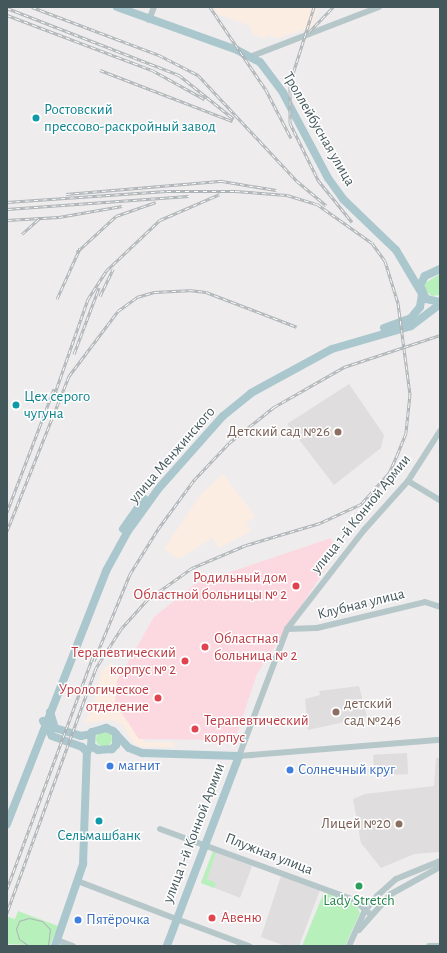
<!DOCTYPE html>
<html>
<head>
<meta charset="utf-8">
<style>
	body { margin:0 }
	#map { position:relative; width:447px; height:953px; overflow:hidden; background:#efeced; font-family:"Alegreya Sans",sans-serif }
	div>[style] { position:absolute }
	.commercial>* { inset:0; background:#fcede2 }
	.education>* { inset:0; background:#e0dddf; transform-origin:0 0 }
	.medical>* { inset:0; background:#fcd9e1 }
	.green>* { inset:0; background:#b7f0bb }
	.round { border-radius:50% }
	.minor>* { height:6px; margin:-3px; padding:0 3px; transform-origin:3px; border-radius:3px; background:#b6c7ca }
	.major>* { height:8px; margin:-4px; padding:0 4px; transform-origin:4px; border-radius:4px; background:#aac7cd }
	.tram>* { height:1px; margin:-0.5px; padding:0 0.5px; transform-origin:0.5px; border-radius:0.5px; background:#aeb4b7 }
	.rail>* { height:3px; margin-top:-1.5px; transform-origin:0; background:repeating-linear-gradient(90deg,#fff 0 4.5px,#aeb4b7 0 9px); box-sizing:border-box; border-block:1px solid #aeb4b7 }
	.dots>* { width:11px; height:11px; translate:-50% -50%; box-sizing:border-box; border:2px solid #fff; border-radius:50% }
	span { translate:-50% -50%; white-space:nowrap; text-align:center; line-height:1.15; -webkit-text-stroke:3px #fff; paint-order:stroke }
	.culture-label { font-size:15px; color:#0d838f }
	.left { translate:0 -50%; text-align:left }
	.street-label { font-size:15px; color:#44575a }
	.education-label { font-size:15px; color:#785e54 }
	.right { translate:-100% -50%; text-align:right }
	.health-label { font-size:15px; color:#be3a42 }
	.shop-label { font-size:15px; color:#366cbe }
	.leisure-label { font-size:15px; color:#27864d }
	.frame { position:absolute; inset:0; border:8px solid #44575a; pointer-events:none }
</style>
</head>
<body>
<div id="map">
	<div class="commercial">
		<i style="clip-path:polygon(214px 7px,318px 7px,313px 27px,278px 38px,266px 35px,265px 39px,252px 34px,251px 26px,217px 14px)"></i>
		<i style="clip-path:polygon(223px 474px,255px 516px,246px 523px,251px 531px,219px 548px,212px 538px,179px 559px,164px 549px,202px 493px)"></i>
		<i style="clip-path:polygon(111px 663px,121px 672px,117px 681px,144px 742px,174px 742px,174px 747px,140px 747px,134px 744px,122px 724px,111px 720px,84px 723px,94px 704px,101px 671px)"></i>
	</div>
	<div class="education">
		<i style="clip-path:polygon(349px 384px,384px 435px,381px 448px,334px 485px,287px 424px)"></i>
		<i style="clip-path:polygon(359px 686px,367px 717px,308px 730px,305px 699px,320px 695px,319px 691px)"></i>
		<i style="left:407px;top:753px;width:21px;height:34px;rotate:87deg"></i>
		<i style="clip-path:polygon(436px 758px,440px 758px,440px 852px,414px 854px,381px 868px,361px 843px,353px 799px,365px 794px,434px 786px)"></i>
		<i style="left:213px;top:851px;width:42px;height:34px;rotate:21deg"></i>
		<i style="clip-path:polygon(281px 876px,320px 890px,299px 946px,285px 946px,261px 937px)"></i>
	</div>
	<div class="medical">
		<i style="clip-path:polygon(331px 538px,337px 551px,257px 674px,235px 740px,139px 739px,115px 703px,117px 681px,154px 617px,195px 584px)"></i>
	</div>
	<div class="green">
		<i style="clip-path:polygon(440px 274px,440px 295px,432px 296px,425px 290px,425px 283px)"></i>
		<i class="round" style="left:96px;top:731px;width:16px;height:16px"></i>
		<i style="clip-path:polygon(213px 851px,216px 853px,207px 879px,216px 883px,214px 888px,201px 883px)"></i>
		<i style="clip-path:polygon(324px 892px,355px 902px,360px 913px,345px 946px,302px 946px)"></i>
		<i style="clip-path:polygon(18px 911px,58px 926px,50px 946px,7px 944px,7px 921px,8px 917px,15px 919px)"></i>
	</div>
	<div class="minor">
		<i style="left:149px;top:20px;width:14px;rotate:-69deg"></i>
		<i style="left:252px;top:56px;width:136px;rotate:-21.1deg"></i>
		<i style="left:440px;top:431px;width:59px;rotate:122.6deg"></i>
		<i style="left:408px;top:481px;width:66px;rotate:131.9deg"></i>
		<i style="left:364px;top:530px;width:125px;rotate:127.9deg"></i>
		<i style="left:287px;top:629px;width:136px;rotate:110.7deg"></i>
		<i style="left:239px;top:756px;width:202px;rotate:-4.6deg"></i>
		<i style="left:408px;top:481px;width:37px;rotate:31deg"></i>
		<i style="left:287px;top:629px;width:30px;rotate:-2deg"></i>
		<i style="left:317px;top:628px;width:111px;rotate:-13.5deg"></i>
		<i style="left:425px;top:602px;width:16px;rotate:18deg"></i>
		<i style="left:160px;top:829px;width:207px;rotate:20.1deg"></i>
		<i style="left:354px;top:900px;width:21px;rotate:41deg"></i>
		<i style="left:80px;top:882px;width:101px;rotate:21deg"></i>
		<i style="left:182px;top:921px;width:72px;rotate:20.5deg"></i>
		<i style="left:359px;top:930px;width:48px;rotate:-48.4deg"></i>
		<i style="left:391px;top:894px;width:56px;rotate:-28.9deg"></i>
		<i style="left:57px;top:940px;width:17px;rotate:21deg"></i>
		<i style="left:349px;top:946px;width:39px;rotate:-66deg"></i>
		<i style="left:365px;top:910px;width:18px;rotate:-49deg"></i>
		<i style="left:377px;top:896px;width:25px;rotate:-42deg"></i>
		<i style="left:396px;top:879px;width:48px;rotate:-22.2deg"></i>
		<i style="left:429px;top:946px;width:11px"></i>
	</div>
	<div class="major">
		<i style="left:117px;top:7px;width:127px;rotate:19.7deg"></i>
		<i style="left:237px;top:50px;width:26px;rotate:28deg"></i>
		<i style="left:260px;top:62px;width:39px;rotate:53deg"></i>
		<i style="left:283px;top:93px;width:96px;rotate:62.1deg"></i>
		<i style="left:328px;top:178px;width:26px;rotate:54deg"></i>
		<i style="left:343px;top:199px;width:74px;rotate:43.9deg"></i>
		<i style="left:396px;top:250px;width:49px;rotate:59.2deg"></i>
		<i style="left:440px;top:269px;width:17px;rotate:155deg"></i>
		<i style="left:425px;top:276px;width:10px;rotate:119deg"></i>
		<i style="left:420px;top:285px;width:15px;rotate:67deg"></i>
		<i style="left:426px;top:299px;width:14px;rotate:12deg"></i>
		<i style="left:384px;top:328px;width:29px;rotate:-20deg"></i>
		<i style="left:411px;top:318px;width:14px;rotate:-51deg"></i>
		<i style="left:420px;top:307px;width:12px;rotate:-81deg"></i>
		<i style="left:123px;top:529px;width:37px;rotate:-55deg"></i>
		<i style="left:50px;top:712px;width:17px;rotate:73deg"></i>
		<i style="left:55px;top:728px;width:27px;rotate:17deg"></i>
		<i style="left:81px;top:736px;width:10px;rotate:-11deg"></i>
		<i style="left:43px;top:721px;width:17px;rotate:59deg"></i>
		<i style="left:52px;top:736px;width:32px;rotate:20deg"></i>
		<i style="left:82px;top:747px;width:7px;rotate:45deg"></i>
		<i style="left:116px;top:734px;width:11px;rotate:90deg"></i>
		<i style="left:116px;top:745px;width:6px;rotate:135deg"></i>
		<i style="left:112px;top:749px;width:14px;rotate:176deg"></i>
		<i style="left:98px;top:750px;width:8px;rotate:-150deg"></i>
		<i style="left:91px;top:746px;width:14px;rotate:-86deg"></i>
		<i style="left:92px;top:732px;width:15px;rotate:-16deg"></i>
		<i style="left:106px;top:728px;width:8px;rotate:23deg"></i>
		<i style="left:113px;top:731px;width:23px;rotate:47deg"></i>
		<i style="left:129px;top:748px;width:14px;rotate:21deg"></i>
		<i style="left:142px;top:753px;width:97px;rotate:1.8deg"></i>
		<i style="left:239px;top:756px;width:203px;rotate:110.8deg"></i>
		<i style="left:7px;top:824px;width:272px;rotate:-68.6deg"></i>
		<i style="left:106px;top:571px;width:46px;rotate:-61.2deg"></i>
		<i style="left:128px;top:531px;width:53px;rotate:-54.2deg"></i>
		<i style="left:159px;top:488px;width:96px;rotate:-48.4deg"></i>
		<i style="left:223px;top:416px;width:36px;rotate:-39deg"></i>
		<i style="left:251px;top:393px;width:92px;rotate:-28.5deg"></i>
		<i style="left:332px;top:349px;width:82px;rotate:-16.2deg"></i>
		<i style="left:411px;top:326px;width:36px;rotate:-37deg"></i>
		<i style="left:55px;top:946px;width:87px;rotate:-71.1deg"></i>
		<i style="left:83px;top:864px;width:112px;rotate:-88deg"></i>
		<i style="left:87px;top:752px;width:7px;rotate:-56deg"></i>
	</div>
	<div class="tram">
		<i style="left:29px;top:946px;width:12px;rotate:-145deg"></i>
		<i style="left:19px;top:939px;width:10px;rotate:-107deg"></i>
		<i style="left:16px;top:929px;width:9px;rotate:-69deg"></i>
		<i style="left:19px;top:921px;width:10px;rotate:-17deg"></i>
		<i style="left:29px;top:918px;width:13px;rotate:13deg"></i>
		<i style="left:42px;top:921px;width:11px;rotate:45deg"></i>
		<i style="left:50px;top:929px;width:17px;rotate:97deg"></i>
	</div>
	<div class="rail">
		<i style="left:32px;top:7px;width:136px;rotate:20.7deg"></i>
		<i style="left:159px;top:55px;width:44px;rotate:27.1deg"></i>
		<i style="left:198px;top:75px;width:145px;rotate:47deg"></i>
		<i style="left:297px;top:181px;width:38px;rotate:40deg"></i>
		<i style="left:210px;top:7px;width:100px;rotate:56deg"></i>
		<i style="left:266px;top:90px;width:54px;rotate:62.5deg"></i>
		<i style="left:314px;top:7px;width:80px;rotate:107.5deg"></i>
		<i style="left:290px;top:83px;width:40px;rotate:90deg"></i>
		<i style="left:290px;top:123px;width:64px;rotate:63.8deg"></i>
		<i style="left:318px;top:180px;width:54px;rotate:51deg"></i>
		<i style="left:7px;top:8px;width:185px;rotate:21.3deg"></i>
		<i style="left:179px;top:75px;width:70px;rotate:38.7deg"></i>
		<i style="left:7px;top:15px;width:155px;rotate:20.8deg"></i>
		<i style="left:152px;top:70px;width:60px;rotate:29.1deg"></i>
		<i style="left:309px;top:32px;width:35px;rotate:-46deg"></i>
		<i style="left:100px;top:70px;width:142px;rotate:21.1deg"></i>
		<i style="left:66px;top:194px;width:157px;rotate:-4.8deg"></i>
		<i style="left:222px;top:181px;width:55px;rotate:9.5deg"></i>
		<i style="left:7px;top:202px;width:160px;rotate:-3.9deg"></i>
		<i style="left:167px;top:191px;width:68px"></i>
		<i style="left:235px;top:191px;width:52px;rotate:4.4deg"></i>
		<i style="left:287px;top:195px;width:31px;rotate:17deg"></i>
		<i style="left:317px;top:204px;width:67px;rotate:35.3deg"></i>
		<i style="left:372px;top:243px;width:22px;rotate:54deg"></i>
		<i style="left:385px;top:261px;width:44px;rotate:72.8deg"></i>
		<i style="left:398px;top:303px;width:92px;rotate:82.5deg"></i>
		<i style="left:410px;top:394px;width:39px;rotate:96deg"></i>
		<i style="left:406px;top:433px;width:22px;rotate:112deg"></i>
		<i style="left:398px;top:453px;width:22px;rotate:114deg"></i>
		<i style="left:389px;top:473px;width:42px;rotate:132.1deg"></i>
		<i style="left:361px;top:504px;width:45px;rotate:155.1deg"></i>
		<i style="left:320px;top:523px;width:77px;rotate:163.4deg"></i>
		<i style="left:246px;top:545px;width:59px;rotate:156.9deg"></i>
		<i style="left:192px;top:568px;width:55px;rotate:144.6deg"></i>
		<i style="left:147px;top:600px;width:39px;rotate:132deg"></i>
		<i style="left:121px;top:629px;width:46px;rotate:122.7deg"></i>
		<i style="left:96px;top:668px;width:261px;rotate:110deg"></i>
		<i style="left:7px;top:209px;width:182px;rotate:-4.1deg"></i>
		<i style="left:7px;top:220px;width:52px;rotate:-3.3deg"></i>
		<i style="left:59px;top:217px;width:64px;rotate:-9.9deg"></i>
		<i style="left:22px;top:234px;width:25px;rotate:-42deg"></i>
		<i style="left:77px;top:252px;width:53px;rotate:-42.7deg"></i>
		<i style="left:116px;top:216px;width:42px;rotate:-19.3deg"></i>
		<i style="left:100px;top:296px;width:30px;rotate:-64deg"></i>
		<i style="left:57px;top:299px;width:56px;rotate:-65.7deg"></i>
		<i style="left:74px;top:354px;width:71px;rotate:-69.3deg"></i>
		<i style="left:54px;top:396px;width:103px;rotate:-70.7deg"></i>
		<i style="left:88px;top:299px;width:33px;rotate:-57deg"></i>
		<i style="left:106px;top:271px;width:74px;rotate:-43.4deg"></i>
		<i style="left:160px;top:220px;width:65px;rotate:-23.4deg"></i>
		<i style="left:7px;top:512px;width:132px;rotate:-69.1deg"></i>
		<i style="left:7px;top:531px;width:167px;rotate:-68.2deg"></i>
		<i style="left:69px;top:376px;width:81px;rotate:-53deg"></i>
		<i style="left:118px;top:311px;width:24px;rotate:-36deg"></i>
		<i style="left:137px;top:297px;width:18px;rotate:-16deg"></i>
		<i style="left:154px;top:292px;width:35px;rotate:-3deg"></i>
		<i style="left:189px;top:290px;width:17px;rotate:7deg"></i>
		<i style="left:206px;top:292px;width:97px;rotate:21deg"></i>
		<i style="left:94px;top:661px;width:94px;rotate:-67.5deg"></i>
		<i style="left:130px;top:574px;width:53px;rotate:-58.1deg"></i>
		<i style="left:158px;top:529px;width:61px;rotate:-53.7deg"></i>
		<i style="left:194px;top:480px;width:51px;rotate:-46.6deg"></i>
		<i style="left:229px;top:443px;width:58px;rotate:-38.7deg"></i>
		<i style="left:274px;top:407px;width:81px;rotate:-29.7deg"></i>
		<i style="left:344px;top:367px;width:101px;rotate:-18.4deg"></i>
		<i style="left:7px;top:889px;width:251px;rotate:-69.7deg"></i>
	</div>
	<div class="dots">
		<i style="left:36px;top:118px;background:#0f9aa8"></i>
		<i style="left:16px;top:405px;background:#0f9aa8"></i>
		<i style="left:338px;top:432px;background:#8d6e63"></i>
		<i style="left:296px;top:586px;background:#e0444e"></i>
		<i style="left:205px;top:647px;background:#e0444e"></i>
		<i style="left:185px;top:661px;background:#e0444e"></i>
		<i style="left:158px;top:698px;background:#e0444e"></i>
		<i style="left:336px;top:712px;background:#8d6e63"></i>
		<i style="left:195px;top:729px;background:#e0444e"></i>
		<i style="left:110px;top:766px;background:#3f7fe0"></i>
		<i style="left:290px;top:770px;background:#3f7fe0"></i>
		<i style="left:99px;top:821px;background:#0f9aa8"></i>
		<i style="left:399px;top:824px;background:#8d6e63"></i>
		<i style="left:359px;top:886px;background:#2e9e5b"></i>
		<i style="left:212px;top:918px;background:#e0444e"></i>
		<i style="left:78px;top:920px;background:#3f7fe0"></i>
	</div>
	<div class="culture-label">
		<span class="left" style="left:44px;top:118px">Ростовский<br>прессово-раскройный завод</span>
		<span class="left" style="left:24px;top:405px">Цех серого<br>чугуна</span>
		<span style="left:99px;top:836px">Сельмашбанк</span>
	</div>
	<div class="street-label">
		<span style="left:319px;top:129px;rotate:60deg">Троллейбусная улица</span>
		<span style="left:172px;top:455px;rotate:-49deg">улица Менжинского</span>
		<span style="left:361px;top:514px;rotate:-51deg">улица 1-й Конной Армии</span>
		<span style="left:361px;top:604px;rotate:-14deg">Клубная улица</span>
		<span style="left:194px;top:833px;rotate:-69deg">улица 1-й Конной Армии</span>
		<span style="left:269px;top:854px;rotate:21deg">Плужная улица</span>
	</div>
	<div class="education-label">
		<span class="right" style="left:330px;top:432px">Детский сад №26</span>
		<span class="left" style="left:344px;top:712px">детский<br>сад №246</span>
		<span class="right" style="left:391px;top:824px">Лицей №20</span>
	</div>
	<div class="health-label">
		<span class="right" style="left:287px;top:586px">Родильный дом<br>Областной больницы № 2</span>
		<span class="left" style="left:214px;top:647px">Областная<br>больница № 2</span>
		<span class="right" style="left:176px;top:661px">Терапевтический<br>корпус № 2</span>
		<span class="right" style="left:149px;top:698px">Урологическое<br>отделение</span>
		<span class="left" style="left:204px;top:729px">Терапевтический<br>корпус</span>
		<span class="left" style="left:221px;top:918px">Авеню</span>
	</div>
	<div class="shop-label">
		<span class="left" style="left:118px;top:766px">магнит</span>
		<span class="left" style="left:298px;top:770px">Солнечный круг</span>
		<span class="left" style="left:86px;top:920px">Пятёрочка</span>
	</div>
	<div class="leisure-label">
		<span style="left:359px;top:901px">Lady Stretch</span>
	</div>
	<div class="frame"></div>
</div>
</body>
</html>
